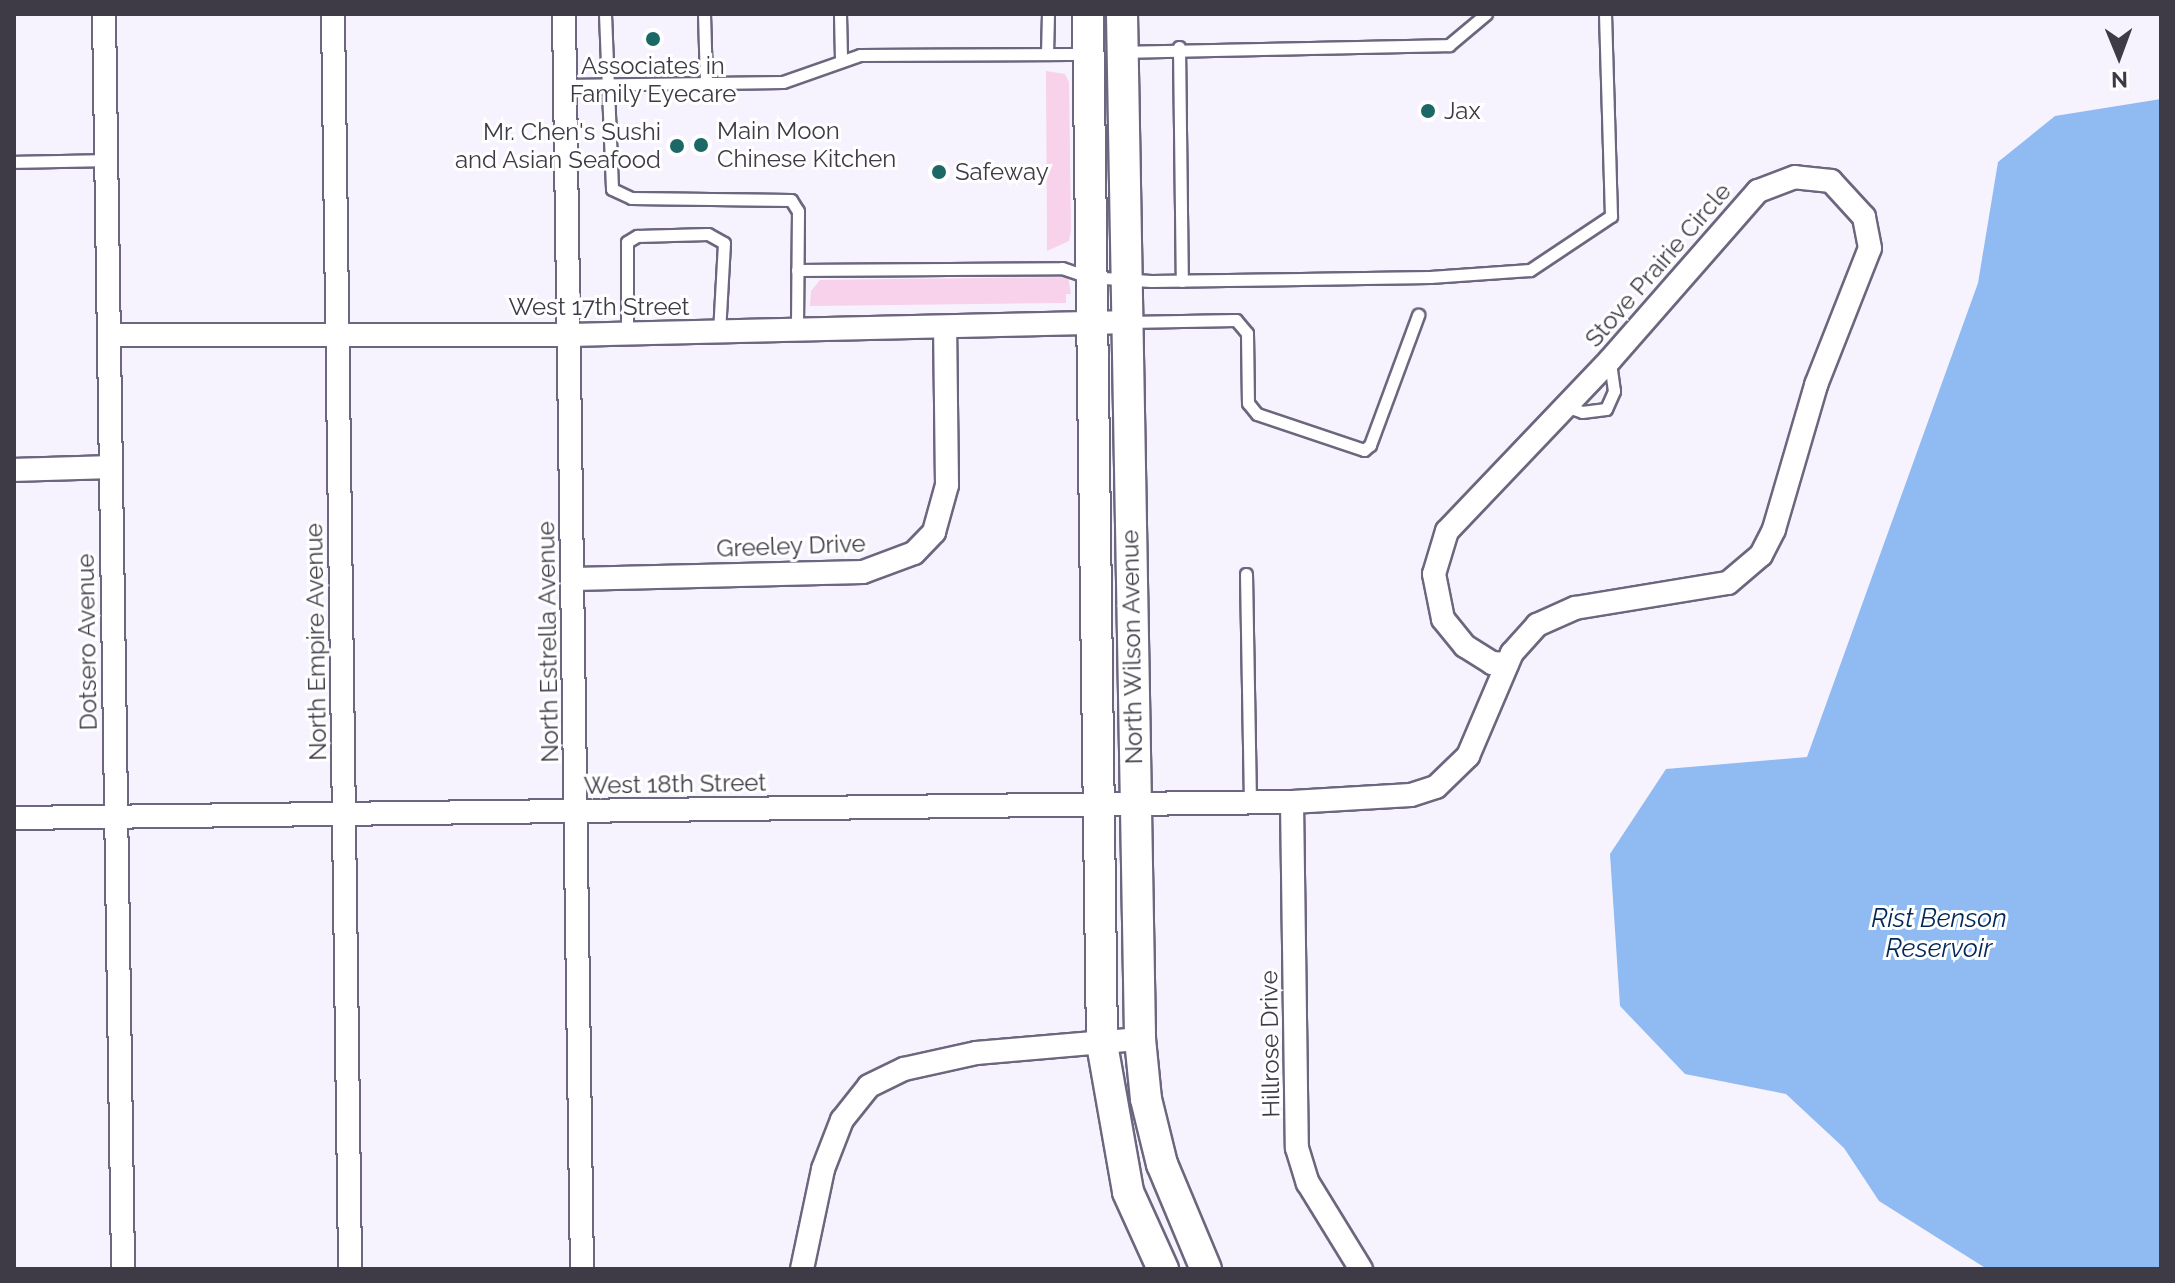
<!DOCTYPE html>
<html>
<head>
<meta charset="utf-8">
<style>
	body { margin:0 }
	#map { position:relative; width:2175px; height:1283px; overflow:hidden; background:#f6f3fe; font-family:Raleway,sans-serif }
	div>[style] { position:absolute }
	.green>* { inset:0; background:#f8d1ea }
	.water>* { inset:0; background:#8fbaf2 }
	.roads { filter:drop-shadow(2px 0 #6c667e) drop-shadow(-2px 0 #6c667e) drop-shadow(0 2px #6c667e) drop-shadow(0 -2px #6c667e) }
	.lane>* { height:11px; margin:-5.5px; padding:0 5.5px; transform-origin:5.5px; border-radius:5.5px; background:#fff }
	.street>* { height:22px; margin:-11px; padding:0 11px; transform-origin:11px; border-radius:11px; background:#fff }
	.secondary>* { height:30px; margin:-15px; padding:0 15px; transform-origin:15px; border-radius:15px; background:#fff }
	.dots>* { width:22px; height:22px; translate:-50% -50%; box-sizing:border-box; border:4px solid #fff; border-radius:50% }
	span { translate:-50% -50%; white-space:nowrap; text-align:center; line-height:1.15; -webkit-text-stroke:6px #fff; paint-order:stroke }
	.poi-label { font-size:24px; color:#3e3b46 }
	.left { translate:0 -50%; text-align:left }
	.right { translate:-100% -50%; text-align:right }
	.street-label { font-size:24px; color:#3e3b46 }
	.water-label { font-size:26px; color:#00295a; font-style:italic }
	.frame { position:absolute; inset:0; border:16px solid #3e3b46; pointer-events:none }
	.north { position:absolute; left:2079px; top:16px; width:80px; height:80px; -webkit-text-stroke:6px #fff; paint-order:stroke; rotate:179deg; font-size:22px; font-weight:700; line-height:32px; text-align:center; color:#3e3b46 }
	.north::after { content:''; display:block; margin:auto; width:28px; height:36px; background:#3e3b46; clip-path:polygon(50% 0,100% 100%,50% 72%,0 100%) }
</style>
</head>
<body>
<div id="map">
	<div class="green">
		<i style="clip-path:polygon(1046px 71px,1065px 74px,1069px 82px,1071px 230px,1069px 241px,1047px 251px)"></i>
		<i style="clip-path:polygon(1068px 277px,1071px 294px,1066px 294px,1066px 303px,810px 306px,811px 291px,820px 280px)"></i>
	</div>
	<div class="water">
		<i style="clip-path:polygon(2161px 99px,2161px 1269px,1987px 1269px,1879px 1201px,1844px 1148px,1786px 1094px,1685px 1074px,1620px 1006px,1610px 854px,1666px 769px,1807px 757px,1978px 283px,1998px 162px,2055px 116px)"></i>
	</div>
	<div class="roads">
		<div class="lane">
			<i style="left:605px;top:14px;width:175px;rotate:87.7deg"></i>
			<i style="left:612px;top:189px;width:21px;rotate:25deg"></i>
			<i style="left:631px;top:198px;width:160px;rotate:0.7deg"></i>
			<i style="left:791px;top:200px;width:13px;rotate:58deg"></i>
			<i style="left:798px;top:211px;width:119px;rotate:90.5deg"></i>
			<i style="left:704px;top:14px;width:69px;rotate:88.3deg"></i>
			<i style="left:840px;top:14px;width:44px;rotate:88.7deg"></i>
			<i style="left:1179px;top:47px;width:234px;rotate:89.3deg"></i>
			<i style="left:1123px;top:52px;width:326px;rotate:-1.2deg"></i>
			<i style="left:1449px;top:45px;width:48px;rotate:-40deg"></i>
			<i style="left:1047px;top:54px;width:40px;rotate:-88.6deg"></i>
			<i style="left:565px;top:85px;width:218px;rotate:-0.8deg"></i>
			<i style="left:783px;top:82px;width:82px;rotate:-19.3deg"></i>
			<i style="left:860px;top:55px;width:228px;rotate:-0.3deg"></i>
			<i style="left:14px;top:162px;width:92px;rotate:-1.2deg"></i>
			<i style="left:797px;top:270px;width:265px;rotate:-0.4deg"></i>
			<i style="left:1062px;top:268px;width:28px;rotate:19deg"></i>
			<i style="left:1088px;top:277px;width:63px;rotate:3.6deg"></i>
			<i style="left:1151px;top:281px;width:279px;rotate:-0.8deg"></i>
			<i style="left:1430px;top:277px;width:100px;rotate:-4deg"></i>
			<i style="left:1530px;top:270px;width:97px;rotate:-33.7deg"></i>
			<i style="left:1611px;top:216px;width:202px;rotate:-91.7deg"></i>
			<i style="left:1128px;top:322px;width:108px;rotate:-1.1deg"></i>
			<i style="left:1236px;top:320px;width:17px;rotate:50deg"></i>
			<i style="left:1247px;top:333px;width:70px;rotate:89.2deg"></i>
			<i style="left:1248px;top:403px;width:14px;rotate:51deg"></i>
			<i style="left:1257px;top:414px;width:113px;rotate:18.6deg"></i>
			<i style="left:1364px;top:450px;width:8px;rotate:-40deg"></i>
			<i style="left:1370px;top:445px;width:139px;rotate:-69.7deg"></i>
			<i style="left:627px;top:334px;width:92px;rotate:-90deg"></i>
			<i style="left:627px;top:242px;width:12px;rotate:-31deg"></i>
			<i style="left:637px;top:236px;width:71px;rotate:-1.6deg"></i>
			<i style="left:708px;top:234px;width:18px;rotate:29deg"></i>
			<i style="left:724px;top:243px;width:89px;rotate:93.2deg"></i>
			<i style="left:1565px;top:406px;width:18px;rotate:19deg"></i>
			<i style="left:1582px;top:412px;width:24px;rotate:-7deg"></i>
			<i style="left:1606px;top:409px;width:20px;rotate:-66deg"></i>
			<i style="left:1614px;top:391px;width:30px;rotate:-98deg"></i>
			<i style="left:1246px;top:574px;width:229px;rotate:89deg"></i>
		</div>
		<div class="street">
			<i style="left:104px;top:14px;width:1255px;rotate:89.13deg"></i>
			<i style="left:333px;top:14px;width:1255px;rotate:89.22deg"></i>
			<i style="left:564px;top:14px;width:1255px;rotate:89.18deg"></i>
			<i style="left:109px;top:335px;width:461px"></i>
			<i style="left:570px;top:335px;width:557px;rotate:-1.34deg"></i>
			<i style="left:14px;top:470px;width:96px;rotate:-1.8deg"></i>
			<i style="left:574px;top:579px;width:289px;rotate:-1.4deg"></i>
			<i style="left:863px;top:572px;width:54px;rotate:-20.4deg"></i>
			<i style="left:914px;top:553px;width:29px;rotate:-46deg"></i>
			<i style="left:934px;top:532px;width:49px;rotate:-74.5deg"></i>
			<i style="left:947px;top:485px;width:158px;rotate:-90.7deg"></i>
			<i style="left:1292px;top:802px;width:346px;rotate:89.2deg"></i>
			<i style="left:1297px;top:1148px;width:37px;rotate:73deg"></i>
			<i style="left:1308px;top:1183px;width:101px;rotate:58.4deg"></i>
			<i style="left:14px;top:818px;width:1278px;rotate:-0.72deg"></i>
			<i style="left:1292px;top:802px;width:119px;rotate:-3.4deg"></i>
			<i style="left:1411px;top:795px;width:26px;rotate:-18deg"></i>
			<i style="left:1436px;top:787px;width:45px;rotate:-44.1deg"></i>
			<i style="left:1468px;top:756px;width:112px;rotate:-66.9deg"></i>
			<i style="left:1512px;top:653px;width:38px;rotate:-48deg"></i>
			<i style="left:1537px;top:625px;width:42px;rotate:-24.1deg"></i>
			<i style="left:1575px;top:608px;width:155px;rotate:-9.3deg"></i>
			<i style="left:1728px;top:583px;width:43px;rotate:-40.3deg"></i>
			<i style="left:1761px;top:555px;width:29px;rotate:-63deg"></i>
			<i style="left:1774px;top:529px;width:150px;rotate:-73.7deg"></i>
			<i style="left:1816px;top:385px;width:147px;rotate:-68.5deg"></i>
			<i style="left:1870px;top:248px;width:32px;rotate:-101deg"></i>
			<i style="left:1864px;top:217px;width:49px;rotate:-132.5deg"></i>
			<i style="left:1831px;top:181px;width:36px;rotate:-174deg"></i>
			<i style="left:1795px;top:177px;width:40px;rotate:159deg"></i>
			<i style="left:1758px;top:191px;width:225px;rotate:131.2deg"></i>
			<i style="left:1610px;top:360px;width:236px;rotate:133.6deg"></i>
			<i style="left:1447px;top:531px;width:45px;rotate:106.8deg"></i>
			<i style="left:1434px;top:574px;width:46px;rotate:78.7deg"></i>
			<i style="left:1443px;top:619px;width:35px;rotate:51deg"></i>
			<i style="left:1465px;top:646px;width:32px;rotate:32deg"></i>
			<i style="left:1492px;top:663px;width:15px;rotate:4deg"></i>
			<i style="left:802px;top:1269px;width:102px;rotate:-78.1deg"></i>
			<i style="left:823px;top:1169px;width:53px;rotate:-68.8deg"></i>
			<i style="left:842px;top:1120px;width:43px;rotate:-51.5deg"></i>
			<i style="left:869px;top:1086px;width:39px;rotate:-26deg"></i>
			<i style="left:904px;top:1069px;width:74px;rotate:-12.5deg"></i>
			<i style="left:976px;top:1053px;width:165px;rotate:-4.9deg"></i>
		</div>
		<div class="secondary">
			<i style="left:1088px;top:14px;width:1030px;rotate:89.22deg"></i>
			<i style="left:1102px;top:1044px;width:150px;rotate:80deg"></i>
			<i style="left:1128px;top:1192px;width:85px;rotate:65.6deg"></i>
			<i style="left:1122px;top:14px;width:1025px;rotate:88.99deg"></i>
			<i style="left:1140px;top:1039px;width:60px;rotate:84.3deg"></i>
			<i style="left:1146px;top:1099px;width:67px;rotate:76.2deg"></i>
			<i style="left:1162px;top:1164px;width:114px;rotate:67.3deg"></i>
		</div>
	</div>
	<div class="dots">
		<i style="left:653px;top:39px;background:#1b6866"></i>
		<i style="left:1428px;top:111px;background:#1b6866"></i>
		<i style="left:701px;top:145px;background:#1b6866"></i>
		<i style="left:677px;top:146px;background:#1b6866"></i>
		<i style="left:939px;top:172px;background:#1b6866"></i>
	</div>
	<div class="poi-label">
		<span style="left:653px;top:80px">Associates in<br>Family Eyecare</span>
		<span class="left" style="left:1444px;top:111px">Jax</span>
		<span class="left" style="left:717px;top:145px">Main Moon<br>Chinese Kitchen</span>
		<span class="right" style="left:661px;top:146px">Mr. Chen's Sushi<br>and Asian Seafood</span>
		<span class="left" style="left:955px;top:172px">Safeway</span>
	</div>
	<div class="street-label">
		<span style="left:1658px;top:265px;rotate:-49deg">Stove Prairie Circle</span>
		<span style="left:599px;top:307px">West 17th Street</span>
		<span style="left:791px;top:546px;rotate:-2deg">Greeley Drive</span>
		<span style="left:87px;top:642px;rotate:-91deg">Dotsero Avenue</span>
		<span style="left:316px;top:642px;rotate:-91deg">North Empire Avenue</span>
		<span style="left:548px;top:642px;rotate:-91deg">North Estrella Avenue</span>
		<span style="left:1132px;top:647px;rotate:-91deg">North Wilson Avenue</span>
		<span style="left:675px;top:784px;rotate:-1deg">West 18th Street</span>
		<span style="left:1270px;top:1044px;rotate:-91deg">Hillrose Drive</span>
	</div>
	<div class="water-label">
		<span style="left:1939px;top:934px">Rist Benson<br>Reservoir</span>
	</div>
	<div class="frame"></div>
	<div class="north">N</div>
</div>
</body>
</html>
